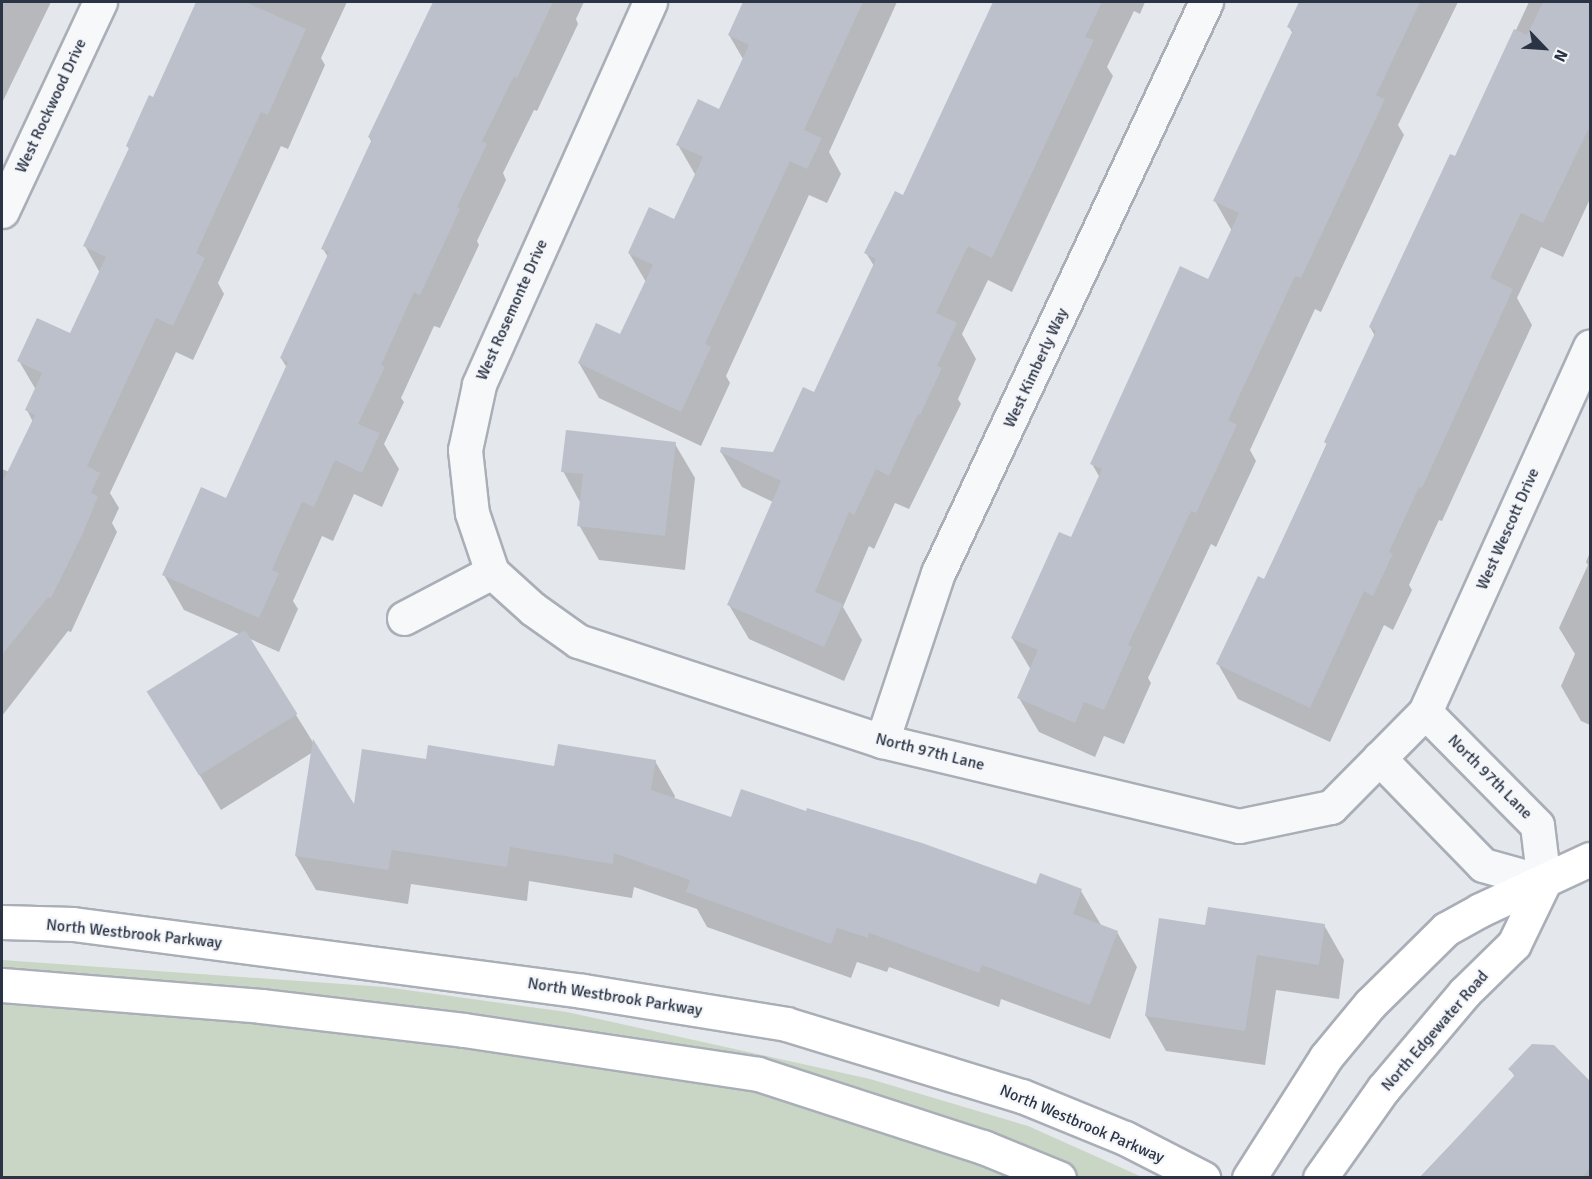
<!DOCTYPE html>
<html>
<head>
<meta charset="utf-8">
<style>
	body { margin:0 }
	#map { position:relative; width:1592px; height:1179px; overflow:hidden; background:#e4e7ec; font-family:Signika,sans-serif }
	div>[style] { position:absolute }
	.green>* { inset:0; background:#c9d6c5 }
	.shadow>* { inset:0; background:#0003 }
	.building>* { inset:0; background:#bbc0ca; transform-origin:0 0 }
	.roads { filter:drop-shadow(2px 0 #a9aeb7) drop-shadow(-2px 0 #a9aeb7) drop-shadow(0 2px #a9aeb7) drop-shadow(0 -2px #a9aeb7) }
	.street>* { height:33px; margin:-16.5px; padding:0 16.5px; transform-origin:16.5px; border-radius:16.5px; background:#f7f8fa }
	.secondary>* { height:33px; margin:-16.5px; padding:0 16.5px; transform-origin:16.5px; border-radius:16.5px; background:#fff }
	span { translate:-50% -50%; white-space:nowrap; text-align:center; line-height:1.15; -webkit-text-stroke:4.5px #f4f6f9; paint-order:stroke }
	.street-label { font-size:16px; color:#2b3445 }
	.frame { position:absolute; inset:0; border:3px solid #2b3445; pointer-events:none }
	.north { position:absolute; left:1514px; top:18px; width:60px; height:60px; -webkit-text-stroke:4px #f4f6f9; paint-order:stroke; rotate:115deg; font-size:16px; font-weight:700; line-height:24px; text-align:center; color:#2b3445 }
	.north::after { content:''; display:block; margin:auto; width:21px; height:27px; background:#2b3445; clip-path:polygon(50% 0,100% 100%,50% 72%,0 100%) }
</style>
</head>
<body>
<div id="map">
	<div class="green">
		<i style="clip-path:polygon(2px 960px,385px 987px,567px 1012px,870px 1079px,1028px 1126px,1142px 1177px,2px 1178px)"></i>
	</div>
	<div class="shadow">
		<i style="clip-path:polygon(2px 2px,51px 2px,2px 103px)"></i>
		<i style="clip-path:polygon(198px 2px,347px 2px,321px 58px,325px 65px,288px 149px,281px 146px,218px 283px,224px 294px,193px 360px,176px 352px,110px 493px,119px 508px,112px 523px,117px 532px,71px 632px,68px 631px,2px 716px,2px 469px,9px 472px,33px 422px,27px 410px,36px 390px,19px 361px,71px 335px,100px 273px,85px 246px,130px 150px,127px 146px,154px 99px)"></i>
		<i style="clip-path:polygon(434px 2px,584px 2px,576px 19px,578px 24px,537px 111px,534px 110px,503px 173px,506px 180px,477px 241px,479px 245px,440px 328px,434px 326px,401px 398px,404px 402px,384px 444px,399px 469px,382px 507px,354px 494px,333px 541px,322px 536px,293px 601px,298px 609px,279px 652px,248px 638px,354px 808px,428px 761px,555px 768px,655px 761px,675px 796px,674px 799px,732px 819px,1037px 886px,1081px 891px,1101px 925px,1117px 932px,1137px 967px,1110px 1039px,1001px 999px,999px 1007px,889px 967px,887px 972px,857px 962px,851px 978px,707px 927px,697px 909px,634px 887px,632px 898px,529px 881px,527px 901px,411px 884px,408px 904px,316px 890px,296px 856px,313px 752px,221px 810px,149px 692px,241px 635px,184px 610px,164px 575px,227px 500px,287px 368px,281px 358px,328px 257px,323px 249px,372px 143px,369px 137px)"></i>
		<i style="clip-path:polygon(745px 2px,897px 2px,829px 152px,841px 174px,827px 203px,809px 195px,726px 376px,730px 383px,701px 446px,599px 398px,579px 363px,621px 336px,646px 282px,629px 253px,675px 221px,696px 176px,678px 145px,719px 111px,743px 59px,729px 35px)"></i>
		<i style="clip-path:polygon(995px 2px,1145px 2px,1140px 14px,1134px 11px,1107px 67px,1113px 76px,1012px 292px,988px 280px,962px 334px,976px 359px,958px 399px,961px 404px,909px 509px,895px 503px,874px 549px,869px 546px,843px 607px,862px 640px,844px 681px,749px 639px,729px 605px,773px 502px,742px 487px,721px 452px,774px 454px,814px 394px,874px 266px,866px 253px,903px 197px)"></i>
		<i style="clip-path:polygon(1301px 2px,1458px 2px,1398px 125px,1404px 135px,1321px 312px,1315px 309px,1250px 450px,1256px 461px,1216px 547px,1211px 544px,1148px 678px,1151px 683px,1124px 744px,1104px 736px,1095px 757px,1039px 732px,1019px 698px,1031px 670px,1012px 638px,1071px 539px,1100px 478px,1092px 464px,1209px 281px,1232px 231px,1215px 201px,1293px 34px,1289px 27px)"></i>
		<i style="clip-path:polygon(1529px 2px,1590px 2px,1590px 199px,1563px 257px,1541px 247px,1517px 298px,1532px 325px,1442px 521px,1439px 520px,1409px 585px,1412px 590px,1393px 630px,1384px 625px,1330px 742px,1238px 699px,1218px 664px,1265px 581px,1375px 336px,1370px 327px,1456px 158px)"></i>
		<i style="clip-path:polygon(675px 444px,695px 478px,685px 570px,599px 560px,579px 525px,581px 504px,563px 471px)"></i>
		<i style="clip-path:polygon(1590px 552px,1590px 725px,1581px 721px,1561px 686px,1575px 654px,1559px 628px,1588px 565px,1586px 562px)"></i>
		<i style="clip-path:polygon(1324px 925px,1344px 960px,1339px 999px,1276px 990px,1265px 1065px,1166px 1051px,1146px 1016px,1207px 927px)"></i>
		<i style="clip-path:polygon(1554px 1046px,1590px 1083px,1590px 1178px,1419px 1178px,1515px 1077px,1510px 1069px)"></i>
	</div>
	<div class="building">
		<i style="clip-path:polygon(196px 2px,245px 2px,306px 29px,268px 115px,261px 112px,196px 253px,205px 258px,173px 326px,156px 318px,87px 466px,100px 473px,91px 493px,98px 496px,83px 533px,51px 598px,48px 597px,2px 655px,2px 483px,35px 415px,25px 410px,42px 373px,17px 361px,37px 318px,70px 333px,106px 257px,83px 246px,129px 148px,126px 146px,149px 95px,153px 97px)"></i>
		<i style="clip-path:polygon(433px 2px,553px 2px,517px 78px,514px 76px,482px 141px,487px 144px,457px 207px,460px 209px,420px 295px,414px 292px,381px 365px,385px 367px,358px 424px,380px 433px,362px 473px,335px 460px,314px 507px,302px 502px,272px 570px,279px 573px,259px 618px,162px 575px,201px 487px,226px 498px,288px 362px,280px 358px,329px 252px,321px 249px,372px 139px,368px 137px)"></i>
		<i style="clip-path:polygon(743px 2px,863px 2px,804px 130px,822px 138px,807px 169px,790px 161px,705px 344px,711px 347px,681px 412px,578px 363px,596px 323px,620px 334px,653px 265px,628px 253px,649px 207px,674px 219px,703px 157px,676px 145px,698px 99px,719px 109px,749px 45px,728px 35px)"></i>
		<i style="clip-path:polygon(993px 2px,1102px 2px,1085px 37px,1094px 40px,992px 258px,968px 246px,936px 313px,957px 323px,937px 366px,942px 368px,920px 415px,918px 414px,889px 476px,876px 469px,854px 515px,849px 512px,815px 592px,843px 604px,824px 647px,727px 605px,781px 481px,720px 452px,721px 447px,773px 452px,803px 387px,814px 392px,876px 259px,864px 253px,895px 191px,903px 195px)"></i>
		<i style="clip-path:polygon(1299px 2px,1420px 2px,1376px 95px,1385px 99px,1301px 278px,1295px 276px,1228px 420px,1237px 425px,1196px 513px,1191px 511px,1128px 645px,1132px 647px,1104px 710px,1084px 702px,1075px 723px,1017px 698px,1038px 650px,1011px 638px,1059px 532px,1071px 537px,1102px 469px,1090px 464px,1180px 266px,1208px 279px,1239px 213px,1213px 201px,1293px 30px,1287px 27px)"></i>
		<i style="clip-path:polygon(1543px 2px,1590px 2px,1590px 126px,1543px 223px,1521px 213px,1490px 278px,1513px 289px,1422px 488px,1419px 487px,1389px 552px,1393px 554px,1373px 596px,1364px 591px,1310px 708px,1216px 664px,1258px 576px,1264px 579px,1327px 444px,1324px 442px,1376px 331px,1369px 327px,1450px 154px,1455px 156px,1514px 29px,1527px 35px)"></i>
		<i style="clip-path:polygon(566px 430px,676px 442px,665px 536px,577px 526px,583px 474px,561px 472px)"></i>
		<i style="left:245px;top:630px;width:99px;height:116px;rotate:58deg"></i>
		<i style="clip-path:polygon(313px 739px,354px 804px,362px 749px,426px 759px,428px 745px,554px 766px,558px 744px,656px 760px,651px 790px,731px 817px,741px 789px,806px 811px,807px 808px,922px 843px,1036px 884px,1040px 873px,1082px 889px,1073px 914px,1118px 931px,1090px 1005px,982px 965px,979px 973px,869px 933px,868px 938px,837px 928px,831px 944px,686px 892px,690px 880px,614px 853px,613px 864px,510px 847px,507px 867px,392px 850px,388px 870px,295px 856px)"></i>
		<i style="clip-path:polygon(1208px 907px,1325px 924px,1319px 965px,1257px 955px,1245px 1031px,1145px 1016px,1159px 918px,1205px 925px)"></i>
		<i style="clip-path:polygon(1532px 1044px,1554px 1045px,1590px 1081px,1590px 1168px,1582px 1178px,1420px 1178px,1515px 1075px,1508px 1069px)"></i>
	</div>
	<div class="roads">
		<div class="street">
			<i style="left:650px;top:2px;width:419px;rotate:114.1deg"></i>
			<i style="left:479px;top:385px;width:66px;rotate:102.2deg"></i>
			<i style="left:465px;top:450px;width:63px;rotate:83.7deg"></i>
			<i style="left:472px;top:513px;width:62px;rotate:71.3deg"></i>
			<i style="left:492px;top:572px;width:55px;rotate:42.1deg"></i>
			<i style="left:533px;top:609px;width:55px;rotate:35.4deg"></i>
			<i style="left:578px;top:641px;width:320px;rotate:18.2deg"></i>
			<i style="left:882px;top:741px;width:367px;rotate:13.4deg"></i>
			<i style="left:1239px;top:826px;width:94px;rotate:-11.7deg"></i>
			<i style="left:1331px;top:807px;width:134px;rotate:-45.3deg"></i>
			<i style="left:1425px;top:712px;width:401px;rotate:-65.7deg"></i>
			<i style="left:2px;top:211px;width:231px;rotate:-64.9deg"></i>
			<i style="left:404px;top:618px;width:99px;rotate:-27.6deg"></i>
			<i style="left:882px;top:741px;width:177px;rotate:-71.6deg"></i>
			<i style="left:938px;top:573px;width:631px;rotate:-64.86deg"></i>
			<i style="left:1379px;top:758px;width:149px;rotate:45.8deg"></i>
			<i style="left:1483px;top:865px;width:63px;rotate:15.6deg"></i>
			<i style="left:1544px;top:882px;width:57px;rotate:-97deg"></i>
			<i style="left:1537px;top:825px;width:159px;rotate:-134.7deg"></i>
		</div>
		<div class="secondary">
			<i style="left:2px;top:922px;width:71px;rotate:1.6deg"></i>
			<i style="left:73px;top:924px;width:514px;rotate:7.48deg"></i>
			<i style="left:583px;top:991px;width:206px;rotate:9.2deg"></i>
			<i style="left:786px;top:1024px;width:247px;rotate:17deg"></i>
			<i style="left:1022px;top:1096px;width:111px;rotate:22.2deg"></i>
			<i style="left:1125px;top:1138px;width:88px;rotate:27.1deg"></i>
			<i style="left:2px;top:985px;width:260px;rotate:4.6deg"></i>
			<i style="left:261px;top:1006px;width:204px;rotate:6.7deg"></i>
			<i style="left:464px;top:1030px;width:297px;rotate:8.5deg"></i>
			<i style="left:758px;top:1074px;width:237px;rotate:18deg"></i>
			<i style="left:983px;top:1147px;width:82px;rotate:22.2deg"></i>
			<i style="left:1249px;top:1178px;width:143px;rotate:-57.5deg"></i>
			<i style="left:1326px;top:1057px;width:69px;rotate:-50.3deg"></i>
			<i style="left:1370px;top:1004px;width:107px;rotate:-44.6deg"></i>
			<i style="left:1446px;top:929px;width:39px;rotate:-29deg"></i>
			<i style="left:1480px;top:910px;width:121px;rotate:-24.9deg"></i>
			<i style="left:1320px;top:1178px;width:109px;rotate:-54.7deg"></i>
			<i style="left:1383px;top:1089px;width:126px;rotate:-49.8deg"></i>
			<i style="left:1464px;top:993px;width:70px;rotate:-44.4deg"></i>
			<i style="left:1514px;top:944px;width:69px;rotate:-64.2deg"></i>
		</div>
	</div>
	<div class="street-label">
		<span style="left:51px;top:106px;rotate:-65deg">West Rockwood Drive</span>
		<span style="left:512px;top:310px;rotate:-66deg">West Rosemonte Drive</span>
		<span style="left:1036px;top:368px;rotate:-65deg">West Kimberly Way</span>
		<span style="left:1508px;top:529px;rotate:-66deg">West Wescott Drive</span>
		<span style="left:930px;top:752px;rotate:14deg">North 97th Lane</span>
		<span style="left:1490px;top:777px;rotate:45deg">North 97th Lane</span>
		<span style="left:134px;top:934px;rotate:6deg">North Westbrook Parkway</span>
		<span style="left:615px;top:997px;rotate:9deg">North Westbrook Parkway</span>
		<span style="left:1435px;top:1031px;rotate:-49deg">North Edgewater Road</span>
		<span style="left:1082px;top:1124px;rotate:23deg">North Westbrook Parkway</span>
	</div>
	<div class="frame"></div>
	<div class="north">N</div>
</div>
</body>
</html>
